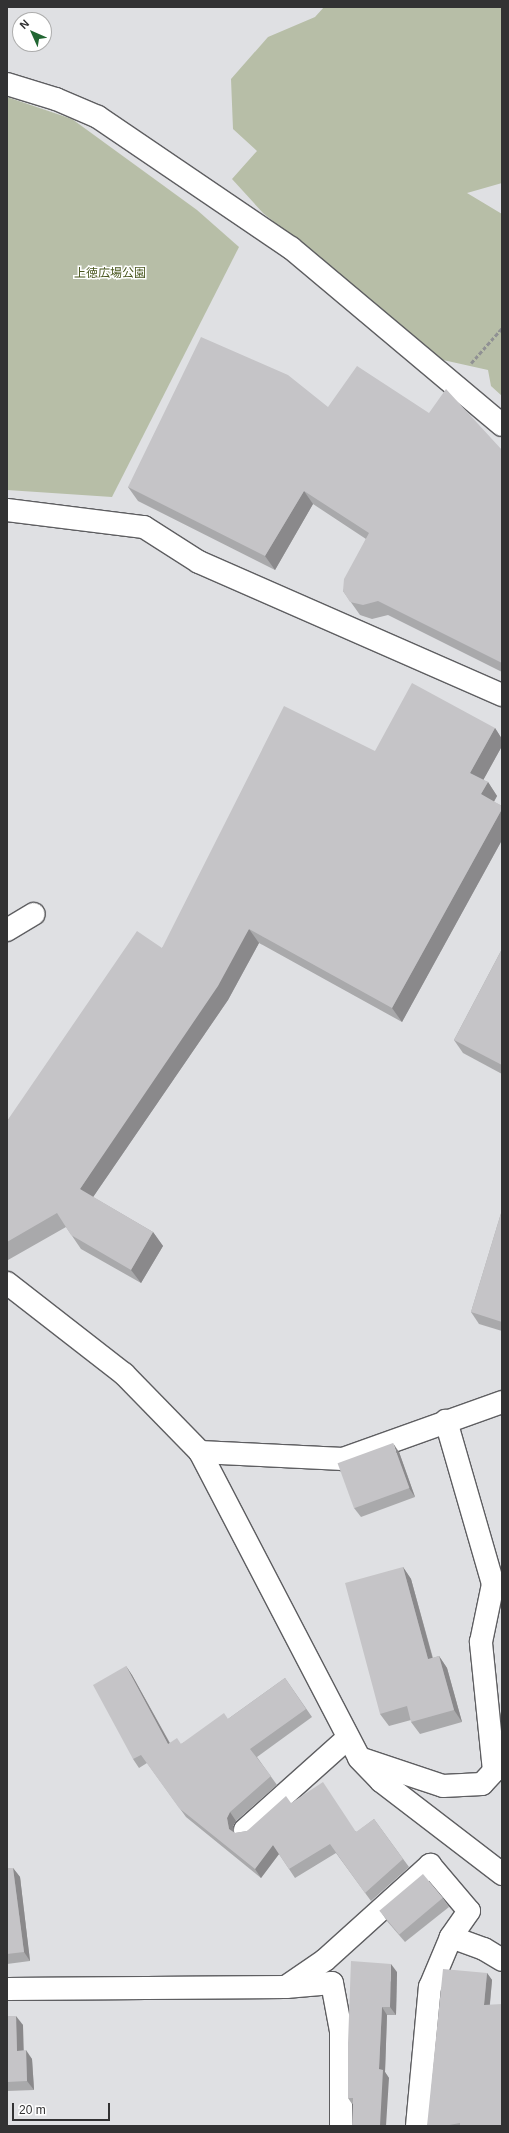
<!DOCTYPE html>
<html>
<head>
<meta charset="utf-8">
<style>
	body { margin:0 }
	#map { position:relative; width:509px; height:2133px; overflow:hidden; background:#dfe0e3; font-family:Helvetica,"Noto Sans JP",sans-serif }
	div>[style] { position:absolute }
	.green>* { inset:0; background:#b7bea7 }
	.path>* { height:2.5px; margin-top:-1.25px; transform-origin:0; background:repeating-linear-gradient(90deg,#909193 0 4px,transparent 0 6px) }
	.roads { filter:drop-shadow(1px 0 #5e5e61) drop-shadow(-1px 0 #5e5e61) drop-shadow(0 1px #5e5e61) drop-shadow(0 -1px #5e5e61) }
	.street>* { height:22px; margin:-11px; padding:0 11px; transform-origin:11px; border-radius:11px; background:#fff }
	.wall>* { inset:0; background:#a9a9ab }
	.shaded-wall>* { inset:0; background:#8a898b }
	.building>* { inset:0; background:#c5c4c7; transform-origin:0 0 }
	span { translate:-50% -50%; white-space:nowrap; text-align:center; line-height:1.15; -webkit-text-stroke:3px #fff; paint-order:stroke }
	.park-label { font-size:12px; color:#49571f }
	.frame { position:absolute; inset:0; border:8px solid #323233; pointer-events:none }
	.north { position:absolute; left:12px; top:12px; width:40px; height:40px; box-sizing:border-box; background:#fff; border:1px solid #adadad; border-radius:50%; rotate:315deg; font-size:11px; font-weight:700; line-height:16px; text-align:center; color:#323233 }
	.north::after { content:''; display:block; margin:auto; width:14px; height:18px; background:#226733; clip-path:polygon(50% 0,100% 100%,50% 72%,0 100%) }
	.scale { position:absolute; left:12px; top:2103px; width:98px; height:18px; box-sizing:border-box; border:2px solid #323233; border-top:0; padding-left:5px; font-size:12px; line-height:14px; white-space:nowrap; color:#323233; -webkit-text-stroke:3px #fff; paint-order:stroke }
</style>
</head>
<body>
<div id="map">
	<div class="green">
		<i style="clip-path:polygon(324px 7px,502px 7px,502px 183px,467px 193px,502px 214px,502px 396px,491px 386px,488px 370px,443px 360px,263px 213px,232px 179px,257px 151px,233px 129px,231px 79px,268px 37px,315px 17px)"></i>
		<i style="clip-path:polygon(7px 97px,72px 119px,197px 210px,239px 247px,112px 497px,7px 490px)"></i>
	</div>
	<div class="path">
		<i style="left:471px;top:363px;width:47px;rotate:-48.5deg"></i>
	</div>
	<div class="roads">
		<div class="street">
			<i style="left:7px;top:84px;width:51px;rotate:17deg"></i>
			<i style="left:56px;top:99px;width:46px;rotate:23.2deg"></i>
			<i style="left:98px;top:117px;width:233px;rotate:34.2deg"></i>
			<i style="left:291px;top:248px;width:275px;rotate:40deg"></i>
			<i style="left:7px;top:510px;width:138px;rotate:7.1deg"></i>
			<i style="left:144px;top:527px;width:65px;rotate:32.5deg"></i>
			<i style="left:199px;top:562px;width:331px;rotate:23.7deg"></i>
			<i style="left:7px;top:930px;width:31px;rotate:-31deg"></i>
			<i style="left:7px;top:1283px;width:148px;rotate:37.9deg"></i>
			<i style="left:124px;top:1374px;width:109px;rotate:45.7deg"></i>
			<i style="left:200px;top:1452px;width:345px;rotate:62.5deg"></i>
			<i style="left:359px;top:1758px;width:32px;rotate:46deg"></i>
			<i style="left:381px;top:1781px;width:153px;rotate:37.5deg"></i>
			<i style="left:200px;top:1452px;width:143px;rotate:2.8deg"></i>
			<i style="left:343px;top:1459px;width:169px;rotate:-19.7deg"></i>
			<i style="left:362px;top:1759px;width:85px;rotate:18.4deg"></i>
			<i style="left:443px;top:1786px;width:39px;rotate:-3deg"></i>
			<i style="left:482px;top:1784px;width:18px;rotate:-47deg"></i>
			<i style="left:494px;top:1771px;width:130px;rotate:-95.8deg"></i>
			<i style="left:481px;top:1642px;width:59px;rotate:-78.3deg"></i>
			<i style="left:493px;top:1584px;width:170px;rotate:-106.1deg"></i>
			<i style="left:245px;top:1830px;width:138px;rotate:-41.8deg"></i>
			<i style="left:287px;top:1986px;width:46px;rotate:-34.4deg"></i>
			<i style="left:325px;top:1960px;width:142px;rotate:-42.1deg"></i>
			<i style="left:430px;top:1865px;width:60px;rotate:49.7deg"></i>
			<i style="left:469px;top:1911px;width:32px;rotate:125deg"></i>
			<i style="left:451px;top:1937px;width:35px;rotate:20deg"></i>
			<i style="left:484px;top:1949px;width:21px;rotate:31deg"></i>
			<i style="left:7px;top:1989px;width:279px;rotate:-0.4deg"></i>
			<i style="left:286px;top:1987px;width:46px;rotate:-5deg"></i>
			<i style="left:332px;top:1983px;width:49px;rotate:79.4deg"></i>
			<i style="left:341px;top:2031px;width:95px;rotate:90deg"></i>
			<i style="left:417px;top:2126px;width:140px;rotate:-84.7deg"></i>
			<i style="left:430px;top:1987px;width:54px;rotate:-67.2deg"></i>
		</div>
	</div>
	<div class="wall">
		<i style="clip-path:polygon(328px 407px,429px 413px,502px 450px,502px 672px,388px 615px,372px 619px,360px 615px,343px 591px,366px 539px,313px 504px,275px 570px,138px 501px,128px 487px)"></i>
		<i style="clip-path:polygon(495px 728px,502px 739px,502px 746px,483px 780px,488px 782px,497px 796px,494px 802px,502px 806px,502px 840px,402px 1022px,259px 943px,228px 1000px,93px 1197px,153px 1232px,163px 1246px,141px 1283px,81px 1249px,66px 1227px,8px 1260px,7px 1260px,7px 1121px,162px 948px,375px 751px)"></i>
		<i style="clip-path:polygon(502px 949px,502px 1074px,463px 1053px,454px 1040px)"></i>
		<i style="clip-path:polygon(502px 1210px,502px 1331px,479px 1324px,471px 1312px)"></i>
		<i style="clip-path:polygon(399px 1452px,415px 1497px,361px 1517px,354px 1508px)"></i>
		<i style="clip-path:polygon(403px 1567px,411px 1579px,433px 1658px,439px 1656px,447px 1668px,462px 1722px,420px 1734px,411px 1722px,411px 1720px,389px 1726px,380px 1714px)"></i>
		<i style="clip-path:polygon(126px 1666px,132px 1675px,170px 1743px,181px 1744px,228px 1719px,285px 1678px,312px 1717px,257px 1757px,277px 1785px,236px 1821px,233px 1826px,234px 1833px,235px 1833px,247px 1831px,291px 1803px,357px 1832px,374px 1819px,409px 1867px,371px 1901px,336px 1853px,295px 1878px,279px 1854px,261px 1878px,186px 1817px,147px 1763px,139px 1768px,133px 1759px)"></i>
		<i style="clip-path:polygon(7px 1868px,13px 1868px,20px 1877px,30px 1961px,7px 1964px)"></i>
		<i style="clip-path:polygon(443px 1898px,449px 1907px,405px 1942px,387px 1921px,381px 1912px)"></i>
		<i style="clip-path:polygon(397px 1972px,396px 2015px,387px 2015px,385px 2072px,389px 2078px,352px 2104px,348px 2098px,348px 2043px)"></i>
		<i style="clip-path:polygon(487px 1973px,492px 1980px,490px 2004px,502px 2126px,427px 2126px)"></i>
		<i style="clip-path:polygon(7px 2016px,23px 2025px,23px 2050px,32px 2059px,34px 2090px,7px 2091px)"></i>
	</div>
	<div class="shaded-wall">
		<i style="clip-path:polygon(304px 491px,313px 504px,275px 570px,265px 556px)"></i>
		<i style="clip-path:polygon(495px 728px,502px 739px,502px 746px,480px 786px,470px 773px)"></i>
		<i style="clip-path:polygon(488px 782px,497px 796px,490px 808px,481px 794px)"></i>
		<i style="clip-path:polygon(502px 809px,502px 840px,402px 1022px,392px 1008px)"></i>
		<i style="clip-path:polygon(249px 929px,259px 943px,228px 1000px,89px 1203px,80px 1189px)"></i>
		<i style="clip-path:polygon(153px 1232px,163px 1246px,141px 1283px,131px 1270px)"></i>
		<i style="clip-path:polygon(393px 1443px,399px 1452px,415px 1497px,409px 1488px)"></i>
		<i style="clip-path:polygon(403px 1567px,411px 1579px,436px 1671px,428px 1659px)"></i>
		<i style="clip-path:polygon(439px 1656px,447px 1668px,462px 1722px,454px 1710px)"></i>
		<i style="clip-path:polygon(126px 1666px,132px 1675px,175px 1753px,168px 1744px)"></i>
		<i style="clip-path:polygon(230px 1812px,236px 1821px,233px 1826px,235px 1838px,229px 1829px,227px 1818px)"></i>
		<i style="clip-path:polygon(273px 1845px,279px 1854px,261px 1878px,255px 1869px)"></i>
		<i style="clip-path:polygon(13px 1868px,20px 1877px,30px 1961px,24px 1952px)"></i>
		<i style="clip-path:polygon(391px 1964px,397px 1972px,396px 2015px,390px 2007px)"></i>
		<i style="clip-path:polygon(487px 1973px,492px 1980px,489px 2012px,484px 2005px)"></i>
		<i style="clip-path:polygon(382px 2007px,387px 2015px,385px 2072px,389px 2078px,386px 2126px,380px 2126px,379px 2069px)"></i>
		<i style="clip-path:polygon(16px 2016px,23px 2025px,24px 2059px,17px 2051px)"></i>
		<i style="clip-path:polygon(26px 2050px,32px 2059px,34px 2090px,27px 2081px)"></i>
	</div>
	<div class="building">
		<i style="clip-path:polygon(201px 337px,288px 375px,328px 407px,357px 366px,429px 413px,446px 389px,502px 450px,502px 663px,378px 601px,363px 605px,350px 602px,343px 591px,344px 579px,369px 533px,304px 491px,265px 556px,128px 487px)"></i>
		<i style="clip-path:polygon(412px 683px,495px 728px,470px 773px,488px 782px,481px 794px,502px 806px,502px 809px,392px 1008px,249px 929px,218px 986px,80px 1189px,153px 1232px,131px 1270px,71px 1235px,57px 1213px,7px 1242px,7px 1121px,137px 931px,162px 948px,284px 706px,375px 751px)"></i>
		<i style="clip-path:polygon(502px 949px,502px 1065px,454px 1040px)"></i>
		<i style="clip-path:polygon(502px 1210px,502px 1322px,471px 1312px)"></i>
		<i style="left:393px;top:1443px;width:48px;height:59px;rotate:70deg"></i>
		<i style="clip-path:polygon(403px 1567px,428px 1659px,439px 1656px,454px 1710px,411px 1722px,407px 1706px,380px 1714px,345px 1583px)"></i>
		<i style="clip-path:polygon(126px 1666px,168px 1744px,177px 1738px,181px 1744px,224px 1713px,228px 1719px,285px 1678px,306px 1709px,250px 1749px,271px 1776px,230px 1812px,227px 1818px,229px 1829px,235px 1833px,247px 1831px,286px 1796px,291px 1803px,323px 1782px,356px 1832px,374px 1819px,403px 1859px,365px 1893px,330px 1844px,289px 1869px,273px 1845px,255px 1869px,179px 1808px,141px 1755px,133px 1759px,93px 1685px)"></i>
		<i style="clip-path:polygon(7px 1868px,13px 1868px,24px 1952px,7px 1954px)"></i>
		<i style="left:423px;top:1874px;width:31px;height:57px;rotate:50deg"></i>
		<i style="clip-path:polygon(351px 1961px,391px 1964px,390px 2007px,382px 2007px,379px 2069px,383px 2070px,380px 2126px,352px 2126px,353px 2098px,348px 2098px,348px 2043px)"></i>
		<i style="clip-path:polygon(443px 1969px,487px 1973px,484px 2005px,502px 2004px,502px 2126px,460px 2126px,460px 2123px,444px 2126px,427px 2126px)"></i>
		<i style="clip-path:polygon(7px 2016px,16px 2016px,17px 2051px,26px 2050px,27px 2081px,7px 2082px)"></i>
	</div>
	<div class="park-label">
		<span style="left:110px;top:274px">上徳広場公園</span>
	</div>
	<div class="frame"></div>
	<div class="north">N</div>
	<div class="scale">20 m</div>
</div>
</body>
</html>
